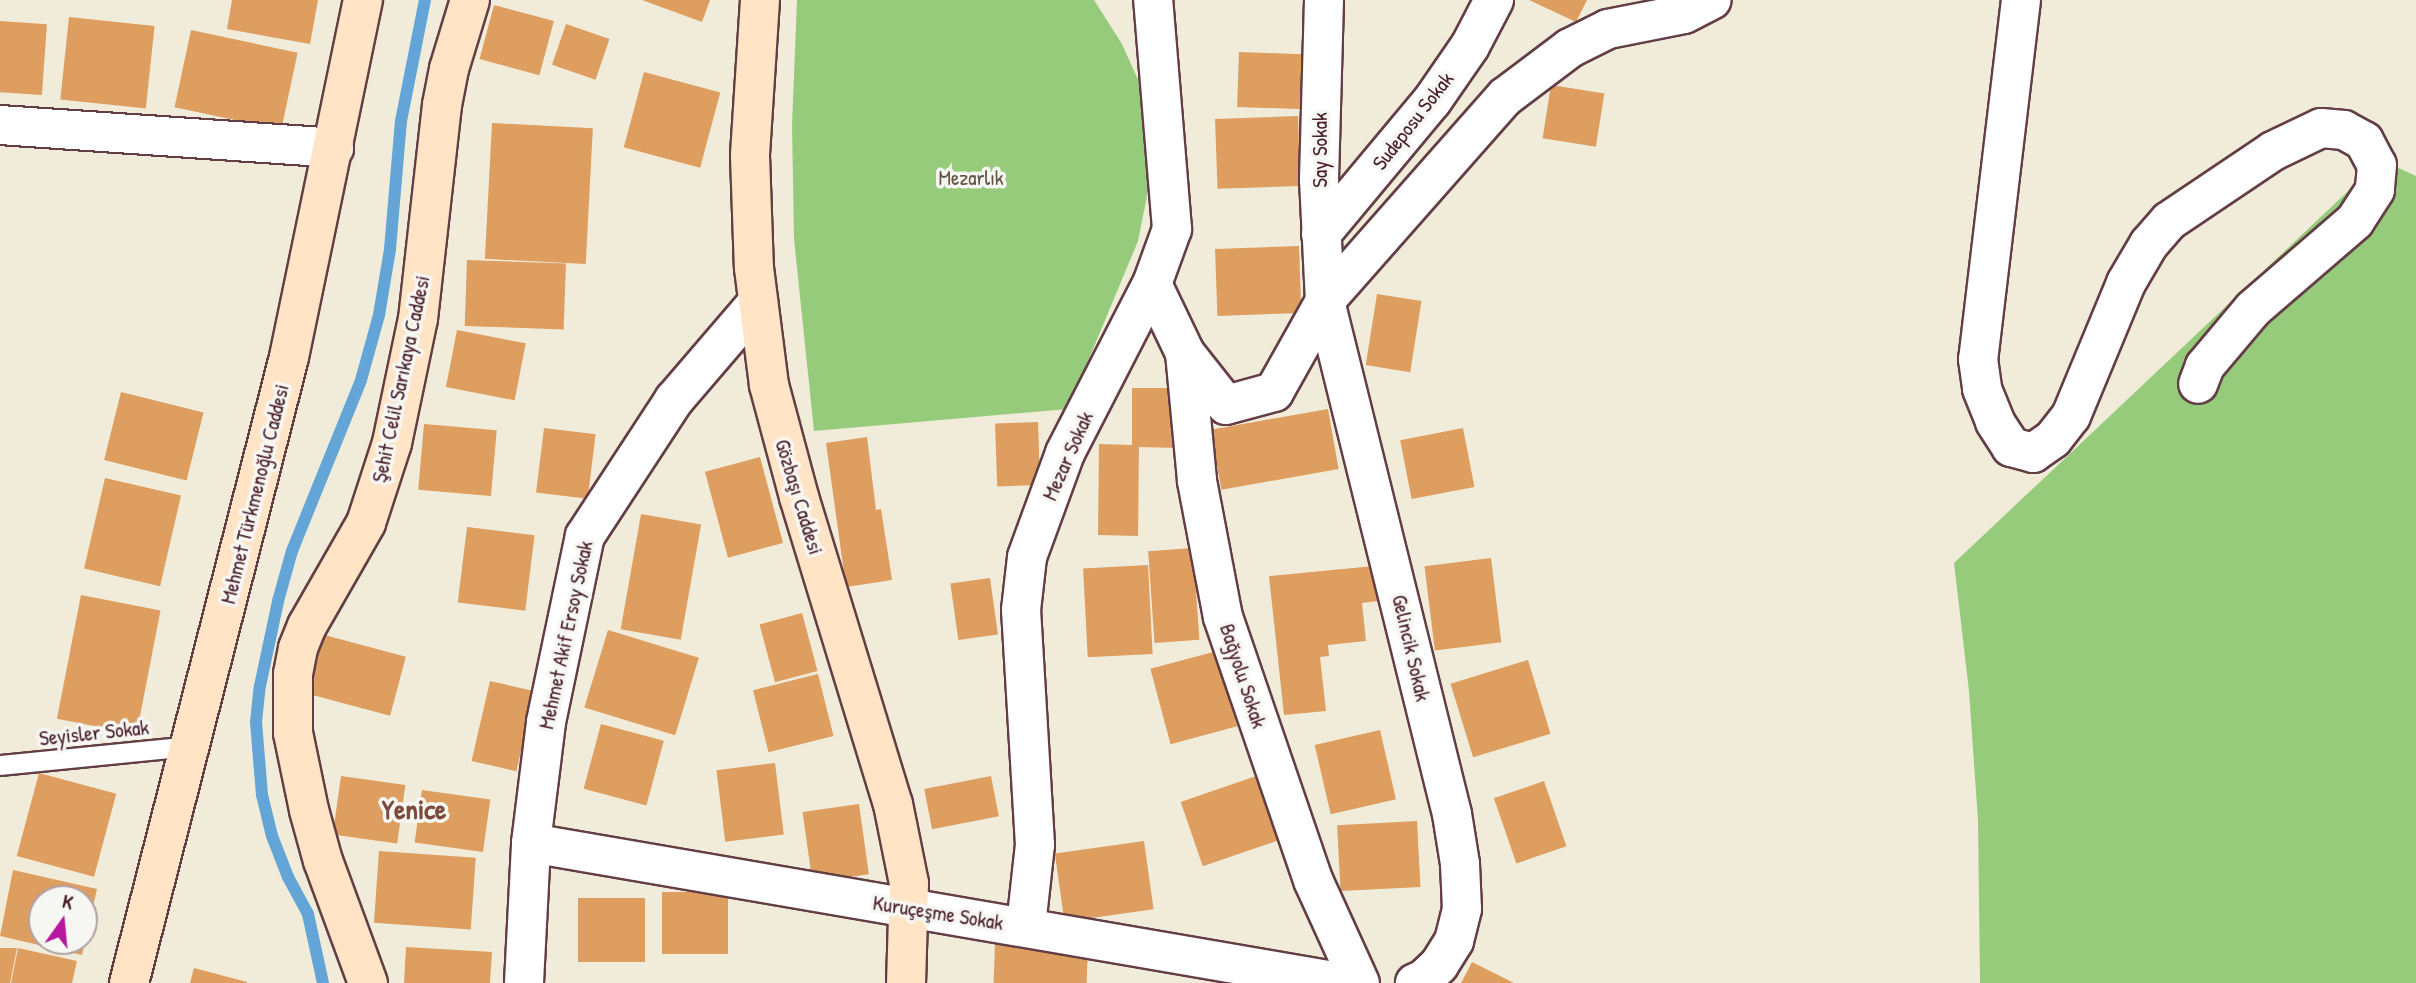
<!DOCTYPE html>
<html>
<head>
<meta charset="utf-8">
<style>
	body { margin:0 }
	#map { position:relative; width:2416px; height:983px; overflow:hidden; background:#f1ecda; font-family:"Patrick Hand",sans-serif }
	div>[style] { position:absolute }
	.green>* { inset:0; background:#97cb7c }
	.stream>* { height:12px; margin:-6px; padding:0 6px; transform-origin:6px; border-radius:6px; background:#63a5d7 }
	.building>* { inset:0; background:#dd9e5f; transform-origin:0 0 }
	.roads { filter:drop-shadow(2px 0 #633e45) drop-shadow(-2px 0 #633e45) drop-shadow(0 2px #633e45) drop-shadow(0 -2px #633e45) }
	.lane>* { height:19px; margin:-9.5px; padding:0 9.5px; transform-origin:9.5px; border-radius:9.5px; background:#fff }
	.street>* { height:38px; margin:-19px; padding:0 19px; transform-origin:19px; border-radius:19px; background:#fff }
	.secondary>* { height:38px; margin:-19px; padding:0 19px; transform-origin:19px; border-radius:19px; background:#ffe4c6 }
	span { translate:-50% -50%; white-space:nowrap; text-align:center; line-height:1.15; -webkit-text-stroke:7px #f6f6f2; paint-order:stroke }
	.street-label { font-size:21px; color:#4a1f2b }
	.park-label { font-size:21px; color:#615343 }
	.district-label { font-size:28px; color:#7d4b3d; font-weight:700 }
	.north { position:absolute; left:28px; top:885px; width:70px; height:70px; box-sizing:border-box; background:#f6f6f2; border:2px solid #b1a0a2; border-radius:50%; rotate:15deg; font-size:19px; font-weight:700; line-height:28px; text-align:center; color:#4a1f2b }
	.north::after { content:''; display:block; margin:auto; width:24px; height:32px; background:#b5179e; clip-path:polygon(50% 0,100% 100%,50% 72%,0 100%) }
</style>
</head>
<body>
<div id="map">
	<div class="green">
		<i style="clip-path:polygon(797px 0,1094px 0,1122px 44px,1139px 82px,1148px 149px,1148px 191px,1138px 241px,1068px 409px,814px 431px,794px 239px,792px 125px)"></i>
		<i style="clip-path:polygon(2381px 160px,2416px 176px,2416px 983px,1980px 983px,1978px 821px,1969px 691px,1954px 563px)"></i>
	</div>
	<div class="stream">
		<i style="left:323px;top:983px;width:71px;rotate:-102.3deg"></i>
		<i style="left:308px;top:914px;width:42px;rotate:-118.4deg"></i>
		<i style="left:288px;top:877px;width:44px;rotate:-111.3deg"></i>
		<i style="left:272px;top:836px;width:42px;rotate:-103.7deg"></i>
		<i style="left:262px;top:795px;width:73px;rotate:-94.7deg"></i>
		<i style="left:256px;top:722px;width:36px;rotate:-84deg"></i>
		<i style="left:260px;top:686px;width:87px;rotate:-78deg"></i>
		<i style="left:278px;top:601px;width:52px;rotate:-74.4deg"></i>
		<i style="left:292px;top:551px;width:184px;rotate:-68deg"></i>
		<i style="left:361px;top:380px;width:67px;rotate:-74.5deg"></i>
		<i style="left:379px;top:315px;width:67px;rotate:-80.5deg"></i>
		<i style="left:390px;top:249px;width:128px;rotate:-85.1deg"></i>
		<i style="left:401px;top:121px;width:123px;rotate:-78.8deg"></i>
	</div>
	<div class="building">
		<i style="clip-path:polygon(232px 0,318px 0,310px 44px,227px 29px)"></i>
		<i style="clip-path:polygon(642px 0,710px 0,702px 22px)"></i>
		<i style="clip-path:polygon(1529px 0,1587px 0,1576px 22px)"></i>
		<i style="left:494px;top:5px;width:62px;height:56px;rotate:15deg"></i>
		<i style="left:69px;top:17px;width:86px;height:83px;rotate:6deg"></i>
		<i style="left:0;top:21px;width:47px;height:71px;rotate:4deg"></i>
		<i style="left:566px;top:24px;width:46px;height:43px;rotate:19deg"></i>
		<i style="left:191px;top:30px;width:109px;height:79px;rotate:12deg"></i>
		<i style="left:1239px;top:52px;width:69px;height:55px;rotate:2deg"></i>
		<i style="left:644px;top:72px;width:79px;height:78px;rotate:15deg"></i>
		<i style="left:1551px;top:85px;width:54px;height:54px;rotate:9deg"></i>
		<i style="left:1298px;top:116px;width:70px;height:83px;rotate:88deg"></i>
		<i style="left:492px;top:123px;width:101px;height:136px;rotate:3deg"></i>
		<i style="left:1299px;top:246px;width:67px;height:84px;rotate:88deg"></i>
		<i style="left:467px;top:260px;width:99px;height:66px;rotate:2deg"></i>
		<i style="left:1377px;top:294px;width:45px;height:72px;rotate:9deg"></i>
		<i style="left:457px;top:330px;width:70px;height:58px;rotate:11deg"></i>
		<i style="clip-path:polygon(1132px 388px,1177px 388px,1177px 448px,1139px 447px,1138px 536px,1098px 535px,1099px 444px,1132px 445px)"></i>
		<i style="left:121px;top:392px;width:85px;height:70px;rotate:14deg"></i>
		<i style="left:1328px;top:409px;width:61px;height:119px;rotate:80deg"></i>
		<i style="left:1038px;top:422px;width:63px;height:43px;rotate:88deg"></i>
		<i style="left:424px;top:424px;width:73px;height:66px;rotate:5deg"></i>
		<i style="left:544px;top:428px;width:52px;height:65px;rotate:7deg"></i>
		<i style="left:1463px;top:428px;width:60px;height:64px;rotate:79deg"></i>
		<i style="clip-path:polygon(867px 437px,876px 510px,881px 509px,892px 580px,846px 587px,826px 443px)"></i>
		<i style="left:760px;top:457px;width:89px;height:57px;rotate:75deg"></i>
		<i style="left:105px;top:478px;width:78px;height:93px;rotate:13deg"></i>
		<i style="left:641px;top:514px;width:61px;height:117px;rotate:10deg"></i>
		<i style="left:467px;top:527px;width:68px;height:76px;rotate:7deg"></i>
		<i style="left:1193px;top:548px;width:92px;height:45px;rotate:86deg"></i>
		<i style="left:1491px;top:558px;width:85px;height:67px;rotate:83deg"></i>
		<i style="left:1148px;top:565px;width:89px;height:65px;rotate:87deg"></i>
		<i style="clip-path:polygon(1374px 566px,1378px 601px,1362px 603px,1366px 641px,1328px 645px,1329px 656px,1320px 657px,1326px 711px,1284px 715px,1269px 576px)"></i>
		<i style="left:990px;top:578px;width:57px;height:40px;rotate:82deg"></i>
		<i style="left:81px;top:595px;width:81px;height:126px;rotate:11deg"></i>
		<i style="left:802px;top:613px;width:60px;height:44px;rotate:75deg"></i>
		<i style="left:608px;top:630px;width:95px;height:81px;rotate:17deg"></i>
		<i style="left:317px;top:633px;width:92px;height:61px;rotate:15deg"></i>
		<i style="left:1217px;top:651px;width:78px;height:69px;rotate:75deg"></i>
		<i style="left:1528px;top:660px;width:77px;height:81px;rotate:73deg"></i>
		<i style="left:818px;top:674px;width:64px;height:67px;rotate:76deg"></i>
		<i style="left:490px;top:681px;width:46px;height:82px;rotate:13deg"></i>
		<i style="left:601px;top:724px;width:65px;height:67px;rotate:15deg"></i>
		<i style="left:1380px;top:730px;width:71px;height:67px;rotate:77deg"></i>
		<i style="left:775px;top:763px;width:72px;height:59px;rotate:83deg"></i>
		<i style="left:39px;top:773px;width:80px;height:86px;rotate:15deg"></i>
		<i style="left:1262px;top:774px;width:68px;height:86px;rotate:71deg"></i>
		<i style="left:341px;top:776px;width:65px;height:59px;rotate:8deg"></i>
		<i style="left:991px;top:776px;width:41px;height:68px;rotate:79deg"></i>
		<i style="left:1544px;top:781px;width:69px;height:53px;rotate:71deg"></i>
		<i style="left:422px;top:790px;width:69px;height:53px;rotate:8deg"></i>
		<i style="left:859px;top:804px;width:71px;height:57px;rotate:82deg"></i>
		<i style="left:1417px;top:821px;width:66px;height:80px;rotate:87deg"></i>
		<i style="left:1144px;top:841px;width:69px;height:90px;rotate:82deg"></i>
		<i style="left:379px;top:851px;width:97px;height:72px;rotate:4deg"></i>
		<i style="clip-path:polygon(evenodd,13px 870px,97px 889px,82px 955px,0 936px,13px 870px,42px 899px,84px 899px,84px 941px,42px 941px,42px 899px)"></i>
		<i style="left:662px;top:892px;width:66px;height:62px"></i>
		<i style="left:578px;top:898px;width:67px;height:64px"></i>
		<i style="left:995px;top:943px;width:93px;height:40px;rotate:2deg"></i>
		<i style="clip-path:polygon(406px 947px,492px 952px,490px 983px,404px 983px)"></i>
		<i style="clip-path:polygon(0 948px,17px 948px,10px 983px,0 983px)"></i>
		<i style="clip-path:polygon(18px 948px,77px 961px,72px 983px,11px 983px)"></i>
		<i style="clip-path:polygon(1472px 962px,1514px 983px,1461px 983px)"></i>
		<i style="clip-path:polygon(194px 968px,247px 982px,247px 983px,190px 983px)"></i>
	</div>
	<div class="roads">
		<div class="lane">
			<i style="left:0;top:765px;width:193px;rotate:-5.7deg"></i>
		</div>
		<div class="street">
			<i style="left:1324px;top:0;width:179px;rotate:91.6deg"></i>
			<i style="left:1319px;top:179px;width:122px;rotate:87.2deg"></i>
			<i style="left:1325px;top:301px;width:528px;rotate:76.1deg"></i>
			<i style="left:1452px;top:814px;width:51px;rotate:80.9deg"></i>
			<i style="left:1460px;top:864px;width:45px;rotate:87.5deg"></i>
			<i style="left:1462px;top:909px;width:33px;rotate:104deg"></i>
			<i style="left:1454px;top:941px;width:28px;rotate:122deg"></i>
			<i style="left:1439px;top:965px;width:21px;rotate:137deg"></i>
			<i style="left:1424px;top:979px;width:10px;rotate:156deg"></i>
			<i style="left:2021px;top:0;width:362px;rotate:96.8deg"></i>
			<i style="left:1978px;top:359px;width:30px;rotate:82deg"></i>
			<i style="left:1982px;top:389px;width:35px;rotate:68deg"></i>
			<i style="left:1995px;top:422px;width:30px;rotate:57deg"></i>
			<i style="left:2011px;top:447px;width:23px;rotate:15deg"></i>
			<i style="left:2033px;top:453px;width:24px;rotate:-35deg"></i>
			<i style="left:2053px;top:439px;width:29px;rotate:-52deg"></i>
			<i style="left:2071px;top:416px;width:144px;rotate:-67.5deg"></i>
			<i style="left:2126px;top:283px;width:45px;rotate:-59.5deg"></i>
			<i style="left:2149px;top:244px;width:30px;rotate:-49deg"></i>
			<i style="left:2169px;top:221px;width:125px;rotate:-33.9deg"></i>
			<i style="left:2273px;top:151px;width:53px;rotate:-25.6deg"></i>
			<i style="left:2321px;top:128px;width:23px;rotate:5deg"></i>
			<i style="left:2344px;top:130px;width:23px;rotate:29deg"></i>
			<i style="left:2364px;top:141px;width:27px;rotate:62deg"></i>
			<i style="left:2377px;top:165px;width:25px;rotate:95deg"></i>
			<i style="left:2375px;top:190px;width:37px;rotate:123deg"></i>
			<i style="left:2355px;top:221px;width:135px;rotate:139.2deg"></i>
			<i style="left:2253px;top:309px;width:75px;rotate:130.1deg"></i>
			<i style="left:2205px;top:366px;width:19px;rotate:111deg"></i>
			<i style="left:0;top:125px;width:335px;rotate:3.9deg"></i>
			<i style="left:1321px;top:234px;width:173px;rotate:-50.2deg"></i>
			<i style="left:1432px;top:101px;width:67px;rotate:-55.4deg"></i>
			<i style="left:1470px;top:46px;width:52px;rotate:-62.4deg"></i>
			<i style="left:1152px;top:284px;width:76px;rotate:64.4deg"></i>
			<i style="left:1185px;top:353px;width:66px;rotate:51.7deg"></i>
			<i style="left:1226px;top:405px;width:50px;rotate:-15.2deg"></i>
			<i style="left:1274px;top:392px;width:104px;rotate:-60.7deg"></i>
			<i style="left:1325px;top:301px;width:272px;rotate:-48.6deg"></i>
			<i style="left:1505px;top:97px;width:81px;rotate:-37deg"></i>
			<i style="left:1570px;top:48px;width:42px;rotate:-26.6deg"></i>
			<i style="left:1608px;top:29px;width:77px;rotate:-11.2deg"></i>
			<i style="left:1684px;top:14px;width:31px;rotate:-27deg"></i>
			<i style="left:1185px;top:353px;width:129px;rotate:84.6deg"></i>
			<i style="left:1197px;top:481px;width:138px;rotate:79.2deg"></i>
			<i style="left:1223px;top:617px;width:278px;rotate:71.1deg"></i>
			<i style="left:1313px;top:880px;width:113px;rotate:65.5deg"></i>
			<i style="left:531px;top:843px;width:826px;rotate:9.76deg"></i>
			<i style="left:1026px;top:926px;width:81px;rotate:-83.7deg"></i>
			<i style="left:1035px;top:845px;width:235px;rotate:-93.4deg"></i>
			<i style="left:1021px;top:610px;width:53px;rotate:-83.5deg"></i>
			<i style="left:1027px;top:557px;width:111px;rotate:-69.9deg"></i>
			<i style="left:1065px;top:453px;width:190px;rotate:-62.8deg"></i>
			<i style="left:1152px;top:284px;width:59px;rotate:-70deg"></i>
			<i style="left:1172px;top:229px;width:230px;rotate:-94.7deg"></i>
			<i style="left:524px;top:983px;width:140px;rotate:-87.1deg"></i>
			<i style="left:531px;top:843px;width:122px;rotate:-82.9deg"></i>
			<i style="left:546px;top:722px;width:190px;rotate:-78.2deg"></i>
			<i style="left:585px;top:536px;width:163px;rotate:-56.8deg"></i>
			<i style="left:674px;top:400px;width:129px;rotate:-49.4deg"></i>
		</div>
		<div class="secondary">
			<i style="left:760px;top:0;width:156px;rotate:93.7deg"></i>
			<i style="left:750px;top:156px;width:112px;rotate:88deg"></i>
			<i style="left:754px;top:268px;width:118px;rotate:82.7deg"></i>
			<i style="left:769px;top:385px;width:116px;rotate:75deg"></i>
			<i style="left:799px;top:497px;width:321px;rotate:73deg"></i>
			<i style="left:893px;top:804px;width:81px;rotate:78.6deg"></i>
			<i style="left:909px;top:883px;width:100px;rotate:91.7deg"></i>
			<i style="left:129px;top:983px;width:646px;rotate:-75.66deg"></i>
			<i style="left:289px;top:357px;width:365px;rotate:-78.3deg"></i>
			<i style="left:368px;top:983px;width:130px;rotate:-110.2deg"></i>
			<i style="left:323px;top:861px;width:53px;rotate:-105.4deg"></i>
			<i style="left:309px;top:810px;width:79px;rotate:-101.7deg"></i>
			<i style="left:293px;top:733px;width:59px;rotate:-90deg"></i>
			<i style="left:293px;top:674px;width:26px;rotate:-79deg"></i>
			<i style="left:298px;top:648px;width:24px;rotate:-68deg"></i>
			<i style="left:307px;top:626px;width:119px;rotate:-60.2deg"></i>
			<i style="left:366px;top:523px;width:84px;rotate:-72deg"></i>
			<i style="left:392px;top:443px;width:127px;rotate:-78.2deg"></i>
			<i style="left:418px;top:319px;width:215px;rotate:-83.6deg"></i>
			<i style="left:442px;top:105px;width:37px;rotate:-79deg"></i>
			<i style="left:449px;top:69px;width:72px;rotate:-73.1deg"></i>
		</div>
	</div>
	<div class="street-label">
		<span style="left:1413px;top:121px;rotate:-52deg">Sudeposu Sokak</span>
		<span style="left:1320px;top:150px;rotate:-90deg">Say Sokak</span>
		<span style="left:401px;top:379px;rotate:-78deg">Şehit Celil Sarıkaya Caddesi</span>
		<span style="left:1068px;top:456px;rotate:-66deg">Mezar Sokak</span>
		<span style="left:255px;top:494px;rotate:-76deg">Mehmet Türkmenoğlu Caddesi</span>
		<span style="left:799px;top:497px;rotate:73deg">Gözbaşı Caddesi</span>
		<span style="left:566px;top:635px;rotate:-78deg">Mehmet Akif Ersoy Sokak</span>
		<span style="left:1411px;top:648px;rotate:77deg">Gelincik Sokak</span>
		<span style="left:1243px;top:676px;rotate:72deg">Bağyolu Sokak</span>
		<span style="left:94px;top:733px;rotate:-6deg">Seyisler Sokak</span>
		<span style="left:938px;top:913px;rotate:9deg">Kuruçeşme Sokak</span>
	</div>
	<div class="park-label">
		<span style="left:971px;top:178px">Mezarlık</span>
	</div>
	<div class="district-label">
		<span style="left:414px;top:809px">Yenice</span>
	</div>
	<div class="north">K</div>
</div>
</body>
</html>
